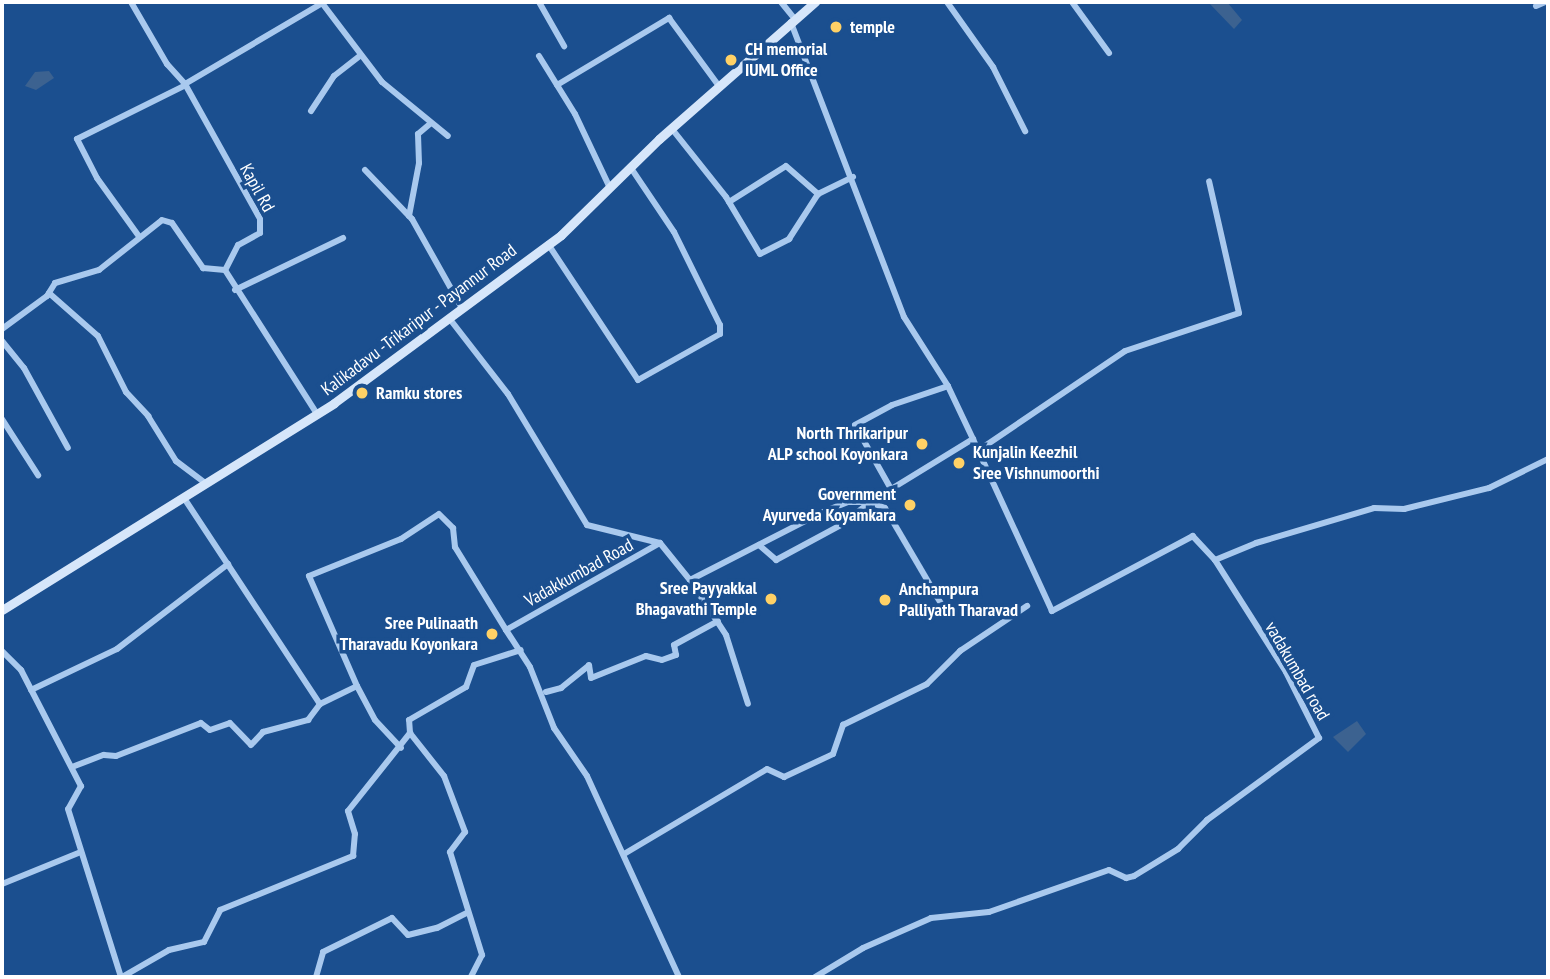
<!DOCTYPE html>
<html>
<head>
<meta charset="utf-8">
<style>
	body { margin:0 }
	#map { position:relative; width:1550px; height:979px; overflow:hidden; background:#1b4f8f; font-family:"PT Sans Narrow",sans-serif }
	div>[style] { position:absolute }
	.water>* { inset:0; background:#3c6290 }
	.street>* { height:6px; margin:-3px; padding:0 3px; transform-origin:3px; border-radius:3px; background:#a9c9ee }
	.secondary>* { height:9px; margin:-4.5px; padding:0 4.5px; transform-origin:4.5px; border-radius:4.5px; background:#d6e6fa }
	.dots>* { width:19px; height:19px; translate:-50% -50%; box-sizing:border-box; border:4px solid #1b4f8f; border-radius:50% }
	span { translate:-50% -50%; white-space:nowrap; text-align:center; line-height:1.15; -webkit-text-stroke:7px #1b4f8f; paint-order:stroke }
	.poi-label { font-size:18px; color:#fff; font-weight:700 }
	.left { translate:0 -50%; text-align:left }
	.right { translate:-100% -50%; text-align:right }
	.street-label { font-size:18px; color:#fff }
	.frame { position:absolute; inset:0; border:4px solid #fff; pointer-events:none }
</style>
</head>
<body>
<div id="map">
	<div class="water">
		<i style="clip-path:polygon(1208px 2px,1227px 2px,1242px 20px,1234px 29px)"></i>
		<i style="clip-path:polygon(49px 71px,54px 78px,36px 90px,25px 86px,35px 72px)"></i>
		<i style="clip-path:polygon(1357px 721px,1366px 734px,1348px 752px,1333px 737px)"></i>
	</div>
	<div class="street">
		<i style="left:131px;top:2px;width:72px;rotate:59.9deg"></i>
		<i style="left:167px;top:64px;width:27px;rotate:48deg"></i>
		<i style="left:185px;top:84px;width:154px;rotate:60.9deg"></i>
		<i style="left:260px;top:219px;width:14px;rotate:90deg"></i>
		<i style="left:260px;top:233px;width:25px;rotate:151deg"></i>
		<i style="left:238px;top:245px;width:28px;rotate:117deg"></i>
		<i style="left:225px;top:270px;width:171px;rotate:57.4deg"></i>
		<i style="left:539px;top:2px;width:51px;rotate:60.4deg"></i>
		<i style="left:781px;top:2px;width:22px;rotate:51deg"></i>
		<i style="left:947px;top:2px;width:80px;rotate:54.7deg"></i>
		<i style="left:993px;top:67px;width:72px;rotate:63.4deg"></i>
		<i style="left:1072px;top:2px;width:63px;rotate:54deg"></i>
		<i style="left:322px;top:3px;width:99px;rotate:52.8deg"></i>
		<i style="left:382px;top:82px;width:85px;rotate:39.3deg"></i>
		<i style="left:1536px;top:6px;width:10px;rotate:-24deg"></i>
		<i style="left:539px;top:56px;width:68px;rotate:58.2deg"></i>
		<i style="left:575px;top:114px;width:82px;rotate:64.7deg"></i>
		<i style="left:185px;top:84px;width:161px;rotate:-30.5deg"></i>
		<i style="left:557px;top:85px;width:131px;rotate:-30.9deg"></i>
		<i style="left:669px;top:18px;width:84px;rotate:53.7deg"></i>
		<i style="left:311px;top:111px;width:42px;rotate:-56.7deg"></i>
		<i style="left:334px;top:76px;width:34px;rotate:-38deg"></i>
		<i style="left:672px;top:129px;width:87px;rotate:51.5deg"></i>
		<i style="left:726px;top:197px;width:66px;rotate:59.2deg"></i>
		<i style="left:760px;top:254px;width:33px;rotate:-27deg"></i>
		<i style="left:789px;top:239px;width:54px;rotate:-57.2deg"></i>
		<i style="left:365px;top:170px;width:68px;rotate:46.2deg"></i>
		<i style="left:412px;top:219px;width:102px;rotate:60.7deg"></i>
		<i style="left:729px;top:202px;width:67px;rotate:-32.3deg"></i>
		<i style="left:786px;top:166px;width:43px;rotate:41.2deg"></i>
		<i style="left:818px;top:194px;width:39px;rotate:-26deg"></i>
		<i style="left:409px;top:216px;width:54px;rotate:-79.3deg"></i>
		<i style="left:419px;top:163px;width:29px;rotate:-92deg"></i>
		<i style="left:418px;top:134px;width:17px;rotate:-40deg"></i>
		<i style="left:138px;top:235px;width:70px;rotate:-125.7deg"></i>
		<i style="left:97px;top:178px;width:44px;rotate:-117.1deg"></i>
		<i style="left:77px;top:139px;width:119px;rotate:-26.4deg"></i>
		<i style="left:548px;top:244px;width:163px;rotate:56.5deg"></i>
		<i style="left:638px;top:380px;width:94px;rotate:-29.3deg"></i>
		<i style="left:720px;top:334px;width:9px;rotate:-90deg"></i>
		<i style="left:720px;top:325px;width:104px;rotate:-116.3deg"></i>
		<i style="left:674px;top:232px;width:77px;rotate:-123.9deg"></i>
		<i style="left:235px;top:290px;width:120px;rotate:-25.7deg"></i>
		<i style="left:49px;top:293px;width:65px;rotate:41.3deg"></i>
		<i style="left:98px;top:336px;width:63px;rotate:63.4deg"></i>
		<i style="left:126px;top:392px;width:33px;rotate:47deg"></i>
		<i style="left:148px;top:416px;width:53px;rotate:58.1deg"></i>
		<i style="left:176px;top:461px;width:38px;rotate:37deg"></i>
		<i style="left:449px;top:318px;width:96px;rotate:52.2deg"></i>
		<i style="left:508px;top:394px;width:153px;rotate:58.9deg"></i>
		<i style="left:587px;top:525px;width:75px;rotate:13.9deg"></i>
		<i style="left:2px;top:329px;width:56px;rotate:-36.3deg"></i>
		<i style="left:47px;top:296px;width:15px;rotate:-58deg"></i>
		<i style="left:55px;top:283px;width:46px;rotate:-16.5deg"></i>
		<i style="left:99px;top:270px;width:80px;rotate:-38.4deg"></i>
		<i style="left:162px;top:220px;width:10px;rotate:17deg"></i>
		<i style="left:172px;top:223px;width:55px;rotate:55.4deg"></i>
		<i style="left:203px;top:268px;width:22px;rotate:5deg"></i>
		<i style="left:2px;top:341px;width:35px;rotate:51deg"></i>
		<i style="left:24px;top:368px;width:91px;rotate:61.2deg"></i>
		<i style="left:2px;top:419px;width:67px;rotate:57.3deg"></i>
		<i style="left:979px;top:450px;width:176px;rotate:-34.1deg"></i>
		<i style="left:1125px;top:351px;width:120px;rotate:-18.4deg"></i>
		<i style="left:1239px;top:313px;width:135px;rotate:-102.8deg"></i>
		<i style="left:891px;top:489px;width:73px;rotate:-119.4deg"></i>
		<i style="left:855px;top:425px;width:42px;rotate:-28.4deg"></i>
		<i style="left:892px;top:405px;width:59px;rotate:-18.7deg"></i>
		<i style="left:184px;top:498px;width:247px;rotate:56.6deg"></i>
		<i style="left:320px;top:704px;width:41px;rotate:-25.9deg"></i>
		<i style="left:357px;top:686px;width:120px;rotate:-113.6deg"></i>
		<i style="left:309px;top:576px;width:99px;rotate:-21.9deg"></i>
		<i style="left:401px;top:539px;width:45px;rotate:-33.3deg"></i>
		<i style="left:439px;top:514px;width:20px;rotate:45deg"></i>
		<i style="left:453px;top:528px;width:19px;rotate:84deg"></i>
		<i style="left:455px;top:547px;width:97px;rotate:58.4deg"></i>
		<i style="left:506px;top:630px;width:177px;rotate:-29.5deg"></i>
		<i style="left:660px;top:543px;width:48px;rotate:51deg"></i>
		<i style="left:690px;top:580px;width:149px;rotate:-27.1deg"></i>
		<i style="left:823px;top:512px;width:27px;rotate:-22deg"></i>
		<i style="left:848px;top:502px;width:22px"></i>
		<i style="left:870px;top:502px;width:121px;rotate:-31.5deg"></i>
		<i style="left:973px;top:439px;width:59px;rotate:-115.3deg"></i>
		<i style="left:948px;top:386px;width:82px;rotate:-122.5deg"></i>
		<i style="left:904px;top:317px;width:316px;rotate:-111deg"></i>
		<i style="left:759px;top:545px;width:23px;rotate:41deg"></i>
		<i style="left:776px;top:560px;width:74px;rotate:-28.3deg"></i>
		<i style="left:841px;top:525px;width:37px;rotate:-38deg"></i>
		<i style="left:870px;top:502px;width:16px;rotate:22deg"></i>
		<i style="left:885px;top:508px;width:115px;rotate:59.6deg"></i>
		<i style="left:1215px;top:560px;width:44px;rotate:-22.5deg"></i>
		<i style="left:1256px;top:543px;width:123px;rotate:-16.5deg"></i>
		<i style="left:1374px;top:508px;width:30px;rotate:2deg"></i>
		<i style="left:1404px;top:509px;width:88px;rotate:-13.9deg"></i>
		<i style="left:1489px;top:488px;width:66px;rotate:-26.2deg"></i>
		<i style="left:690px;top:580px;width:66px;rotate:56.8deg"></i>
		<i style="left:726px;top:635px;width:72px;rotate:72.3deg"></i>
		<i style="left:506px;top:630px;width:44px;rotate:57deg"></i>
		<i style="left:530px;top:667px;width:66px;rotate:68.5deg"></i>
		<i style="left:554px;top:728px;width:58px;rotate:55.5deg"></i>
		<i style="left:587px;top:776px;width:221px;rotate:65.4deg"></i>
		<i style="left:2px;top:651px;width:27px;rotate:45deg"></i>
		<i style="left:21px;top:670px;width:131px;rotate:62.7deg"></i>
		<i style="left:81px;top:786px;width:26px;rotate:119deg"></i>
		<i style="left:68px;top:809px;width:176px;rotate:72.5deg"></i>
		<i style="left:357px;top:686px;width:38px;rotate:62deg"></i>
		<i style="left:375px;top:720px;width:38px;rotate:47deg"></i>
		<i style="left:31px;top:690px;width:95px;rotate:-25.5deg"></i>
		<i style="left:117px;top:649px;width:140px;rotate:-37.4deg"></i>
		<i style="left:546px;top:692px;width:16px;rotate:-15deg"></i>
		<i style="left:561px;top:688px;width:36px;rotate:-39deg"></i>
		<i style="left:589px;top:665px;width:13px;rotate:81deg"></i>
		<i style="left:591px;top:678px;width:59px;rotate:-21.8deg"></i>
		<i style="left:646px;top:656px;width:16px;rotate:14deg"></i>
		<i style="left:662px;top:660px;width:15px;rotate:-20deg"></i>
		<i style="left:676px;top:655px;width:10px;rotate:-101deg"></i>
		<i style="left:674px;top:645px;width:50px;rotate:-28.6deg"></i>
		<i style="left:410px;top:733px;width:13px;rotate:-94deg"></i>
		<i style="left:409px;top:720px;width:66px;rotate:-30.1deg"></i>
		<i style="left:466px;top:687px;width:23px;rotate:-70deg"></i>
		<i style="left:474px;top:665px;width:49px;rotate:-17.7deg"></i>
		<i style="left:72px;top:767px;width:34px;rotate:-21deg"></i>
		<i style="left:104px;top:755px;width:12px;rotate:5deg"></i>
		<i style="left:116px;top:756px;width:91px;rotate:-21.2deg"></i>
		<i style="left:201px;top:723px;width:11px;rotate:38deg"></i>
		<i style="left:210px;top:730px;width:21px;rotate:-19deg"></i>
		<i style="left:230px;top:723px;width:30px;rotate:46deg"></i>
		<i style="left:251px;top:745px;width:18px;rotate:-47deg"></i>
		<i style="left:263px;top:732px;width:47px;rotate:-14.9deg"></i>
		<i style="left:308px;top:720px;width:20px;rotate:-53deg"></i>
		<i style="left:624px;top:854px;width:166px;rotate:-30.7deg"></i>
		<i style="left:767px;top:769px;width:19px;rotate:25deg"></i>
		<i style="left:784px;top:777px;width:54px;rotate:-25.1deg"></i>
		<i style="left:833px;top:754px;width:31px;rotate:-71deg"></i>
		<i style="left:843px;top:725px;width:93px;rotate:-26deg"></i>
		<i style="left:927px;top:684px;width:47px;rotate:-45deg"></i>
		<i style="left:960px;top:651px;width:81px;rotate:-33.9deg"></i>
		<i style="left:2px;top:884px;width:85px;rotate:-22.1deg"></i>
		<i style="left:122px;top:977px;width:54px;rotate:-29.9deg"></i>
		<i style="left:169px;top:950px;width:36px;rotate:-13deg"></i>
		<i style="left:204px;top:942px;width:36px;rotate:-63deg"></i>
		<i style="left:220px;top:910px;width:144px;rotate:-22.1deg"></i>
		<i style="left:353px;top:856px;width:22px;rotate:-85deg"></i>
		<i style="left:355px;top:834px;width:24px;rotate:-107deg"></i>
		<i style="left:348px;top:811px;width:100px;rotate:-51.5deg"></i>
		<i style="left:410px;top:733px;width:55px;rotate:51.7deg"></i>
		<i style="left:444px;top:776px;width:60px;rotate:69.4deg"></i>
		<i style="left:465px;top:832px;width:25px;rotate:127deg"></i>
		<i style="left:450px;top:852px;width:108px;rotate:72.7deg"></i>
		<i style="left:482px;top:955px;width:25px;rotate:117deg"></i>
		<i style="left:316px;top:977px;width:26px;rotate:-74deg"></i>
		<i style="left:323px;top:952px;width:77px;rotate:-26.2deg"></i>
		<i style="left:392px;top:918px;width:23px;rotate:47deg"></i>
		<i style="left:408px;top:935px;width:30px;rotate:-14deg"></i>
		<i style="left:437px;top:928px;width:34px;rotate:-27deg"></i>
		<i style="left:815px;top:977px;width:56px;rotate:-31.1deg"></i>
		<i style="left:863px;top:948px;width:74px;rotate:-23.8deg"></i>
		<i style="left:931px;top:918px;width:58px;rotate:-5.9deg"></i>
		<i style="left:989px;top:912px;width:127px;rotate:-19.3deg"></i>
		<i style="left:1109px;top:870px;width:19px;rotate:25deg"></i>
		<i style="left:1126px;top:878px;width:8px;rotate:-14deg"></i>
		<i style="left:1134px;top:876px;width:52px;rotate:-31.5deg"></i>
		<i style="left:1178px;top:849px;width:41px;rotate:-45deg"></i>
		<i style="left:1207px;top:820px;width:139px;rotate:-36.2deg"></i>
		<i style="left:1319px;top:738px;width:74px;rotate:-116.6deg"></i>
		<i style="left:1286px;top:672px;width:133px;rotate:-122.4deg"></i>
		<i style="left:1215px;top:560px;width:33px;rotate:-133deg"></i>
		<i style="left:1193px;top:536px;width:160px;rotate:152deg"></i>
		<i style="left:1052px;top:611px;width:189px;rotate:-114.7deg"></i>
	</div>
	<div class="secondary">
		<i style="left:2px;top:610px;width:391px;rotate:-31.9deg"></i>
		<i style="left:334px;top:403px;width:282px;rotate:-36.5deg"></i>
		<i style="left:561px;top:235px;width:137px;rotate:-44.4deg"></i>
		<i style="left:659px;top:139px;width:208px;rotate:-41.3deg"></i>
	</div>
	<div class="dots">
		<i style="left:836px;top:27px;background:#ffd166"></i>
		<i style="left:731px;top:60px;background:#ffd166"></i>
		<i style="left:362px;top:393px;background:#ffd166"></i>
		<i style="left:922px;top:444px;background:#ffd166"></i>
		<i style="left:959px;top:463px;background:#ffd166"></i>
		<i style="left:910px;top:505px;background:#ffd166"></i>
		<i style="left:771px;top:599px;background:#ffd166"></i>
		<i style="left:885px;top:600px;background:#ffd166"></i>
		<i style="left:492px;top:634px;background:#ffd166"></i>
	</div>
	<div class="poi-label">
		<span class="left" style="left:850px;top:27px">temple</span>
		<span class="left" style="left:745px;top:60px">CH memorial<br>IUML Office</span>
		<span class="left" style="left:376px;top:393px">Ramku stores</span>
		<span class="right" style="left:908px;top:444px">North Thrikaripur<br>ALP school Koyonkara</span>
		<span class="left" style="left:973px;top:463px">Kunjalin Keezhil<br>Sree Vishnumoorthi</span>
		<span class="right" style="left:896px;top:505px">Government<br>Ayurveda Koyamkara</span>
		<span class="right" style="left:757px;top:599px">Sree Payyakkal<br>Bhagavathi Temple</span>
		<span class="left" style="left:899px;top:600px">Anchampura<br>Palliyath Tharavad</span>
		<span class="right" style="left:478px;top:634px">Sree Pulinaath<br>Tharavadu Koyonkara</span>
	</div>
	<div class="street-label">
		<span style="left:257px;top:188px;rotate:61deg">Kapil Rd</span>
		<span style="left:419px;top:320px;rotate:-37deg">Kalikadavu -Trikaripur - Payannur Road</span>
		<span style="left:579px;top:573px;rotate:-29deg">Vadakkumbad Road</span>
		<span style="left:1297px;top:671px;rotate:60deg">vadakumbad road</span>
	</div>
	<div class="frame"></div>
</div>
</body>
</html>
